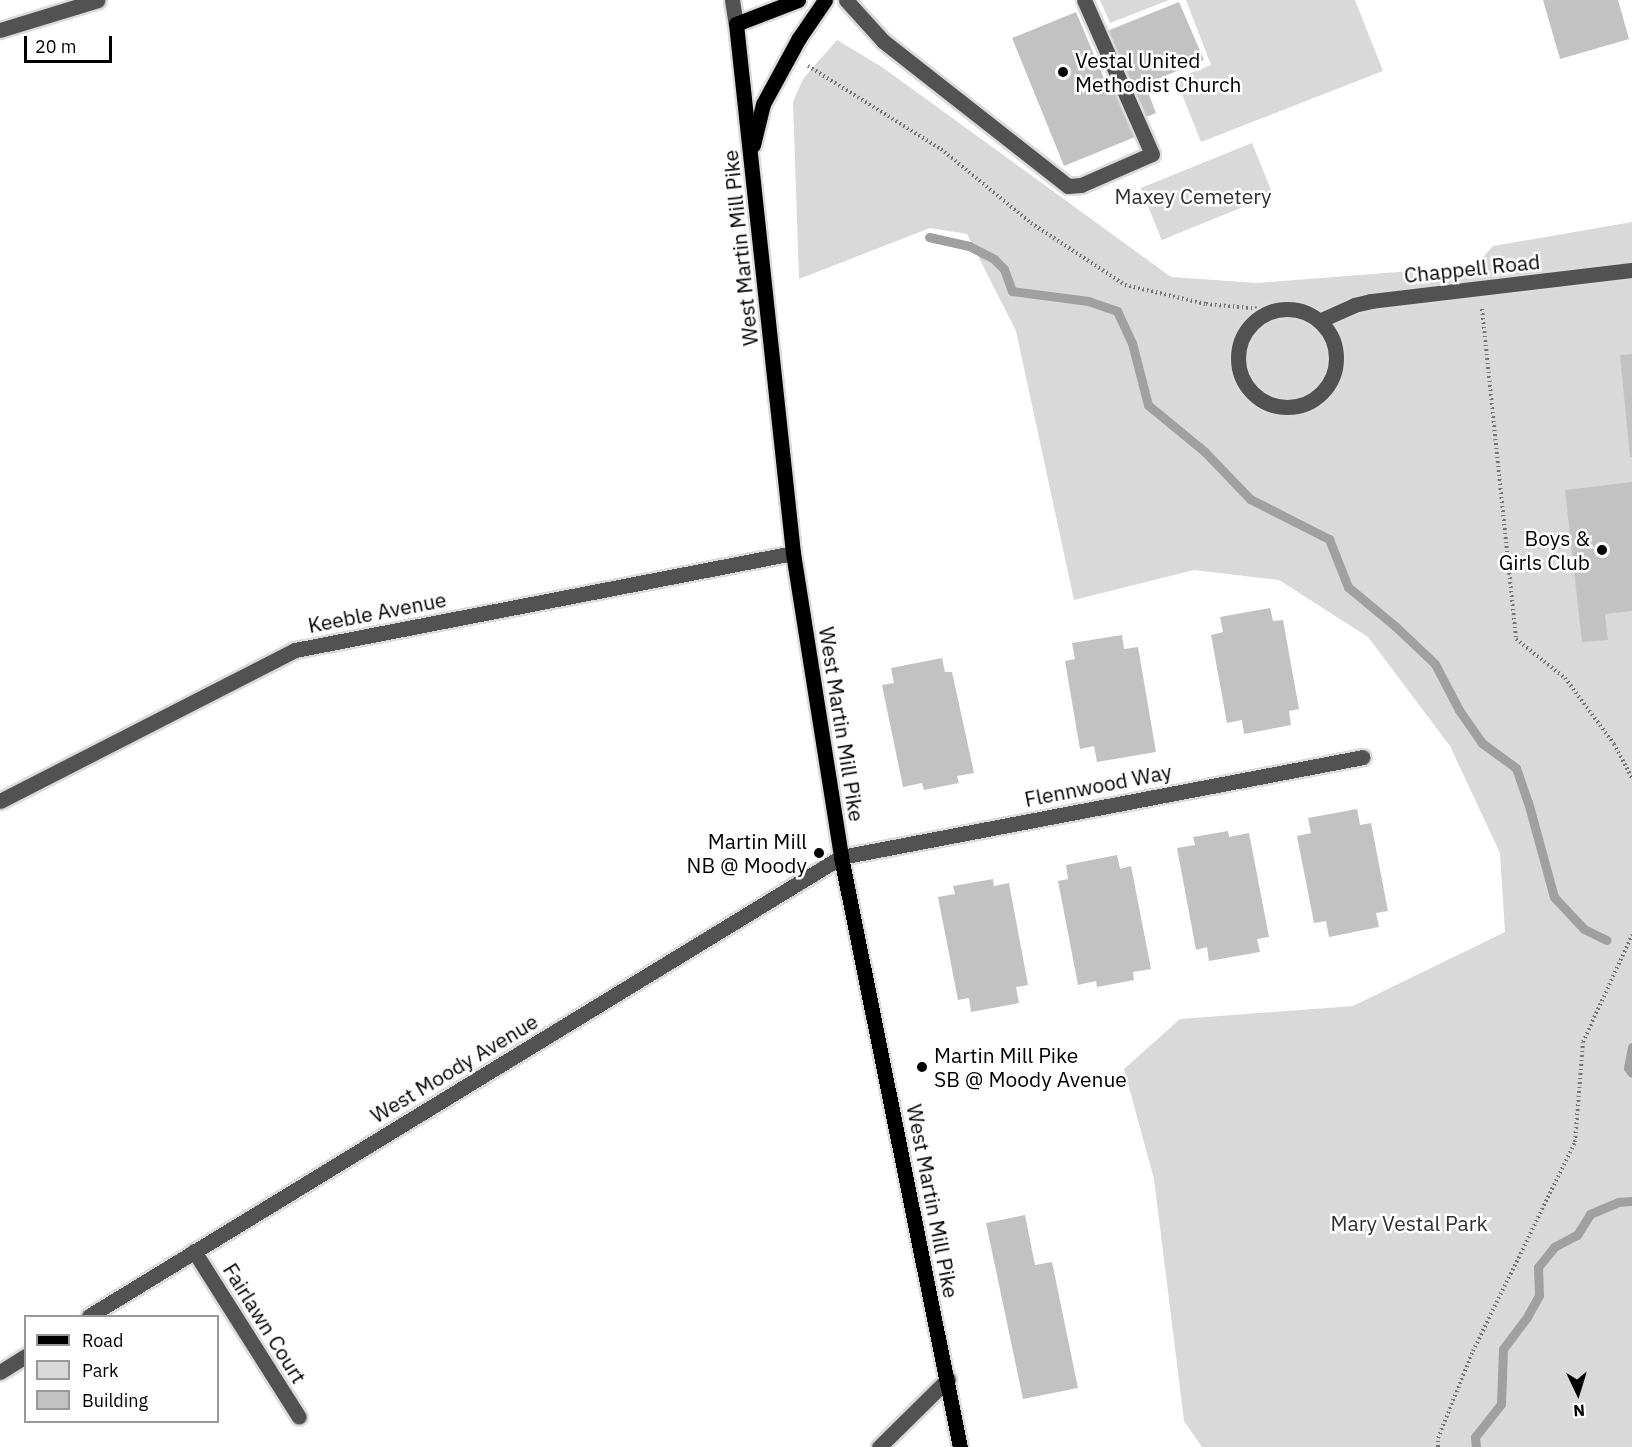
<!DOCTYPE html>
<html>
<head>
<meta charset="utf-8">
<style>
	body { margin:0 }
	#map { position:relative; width:1632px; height:1447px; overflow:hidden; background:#fff; font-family:"IBM Plex Sans",sans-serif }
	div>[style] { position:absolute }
	.green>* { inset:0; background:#d9d9d9; transform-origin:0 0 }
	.stream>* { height:9px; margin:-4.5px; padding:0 4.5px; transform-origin:4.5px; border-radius:4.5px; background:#a0a0a0 }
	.building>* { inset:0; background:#c2c2c2 }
	.path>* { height:4px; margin-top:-2px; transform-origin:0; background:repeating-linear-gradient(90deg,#747474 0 1.5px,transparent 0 4.5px) }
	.roads { filter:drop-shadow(2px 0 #dbdbdb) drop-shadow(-2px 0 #dbdbdb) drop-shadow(0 2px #dbdbdb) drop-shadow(0 -2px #dbdbdb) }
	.minor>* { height:15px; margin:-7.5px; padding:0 7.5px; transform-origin:7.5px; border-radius:7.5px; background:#525252 }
	.minor>.ring { margin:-7.5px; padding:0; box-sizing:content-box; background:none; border:15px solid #525252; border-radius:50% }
	.major>* { height:15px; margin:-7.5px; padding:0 7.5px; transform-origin:7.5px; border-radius:7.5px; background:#000 }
	.dots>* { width:16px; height:16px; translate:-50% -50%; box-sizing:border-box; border:3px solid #fff; border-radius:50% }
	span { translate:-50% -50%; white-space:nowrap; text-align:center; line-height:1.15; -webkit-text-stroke:5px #fff; paint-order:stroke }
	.poi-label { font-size:21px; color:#000 }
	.left { translate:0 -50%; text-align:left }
	.right { translate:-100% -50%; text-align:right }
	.park-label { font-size:21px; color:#303030 }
	.street-label { font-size:21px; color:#000 }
	.legend { position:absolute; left:24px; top:1315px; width:195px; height:108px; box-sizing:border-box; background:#fff; border:2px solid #999; margin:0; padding:8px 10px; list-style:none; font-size:18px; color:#000 }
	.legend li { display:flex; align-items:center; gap:12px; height:30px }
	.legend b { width:30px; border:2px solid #999 }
	.north { position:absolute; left:1548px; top:1363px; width:60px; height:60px; -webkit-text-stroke:4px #fff; paint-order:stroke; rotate:176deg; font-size:16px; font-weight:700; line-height:24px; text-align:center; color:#000 }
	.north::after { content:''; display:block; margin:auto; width:21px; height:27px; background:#000; clip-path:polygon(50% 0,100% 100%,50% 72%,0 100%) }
	.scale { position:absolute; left:24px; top:36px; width:88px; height:27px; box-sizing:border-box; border:3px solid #000; border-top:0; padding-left:8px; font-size:18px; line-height:21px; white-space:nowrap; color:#000; -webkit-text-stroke:4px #fff; paint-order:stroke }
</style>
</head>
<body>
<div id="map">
	<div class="green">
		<i style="clip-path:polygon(1100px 0,1169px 0,1110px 23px)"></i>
		<i style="clip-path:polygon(1186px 0,1355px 0,1383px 71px,1201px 142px,1176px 79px,1211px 65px)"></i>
		<i style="clip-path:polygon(837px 40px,882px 67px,1171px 277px,1257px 283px,1475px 266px,1493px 246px,1632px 222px,1632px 1447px,1202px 1447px,1184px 1421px,1154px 1179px,1124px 1069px,1180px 1019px,1353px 1006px,1505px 932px,1500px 853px,1450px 746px,1368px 637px,1279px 580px,1194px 570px,1074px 600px,1016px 331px,967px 234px,930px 228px,799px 279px,793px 102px,803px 79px)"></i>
		<i style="left:1252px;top:143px;width:56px;height:120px;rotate:68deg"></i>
	</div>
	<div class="stream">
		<i style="left:929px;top:237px;width:41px;rotate:12.7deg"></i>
		<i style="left:969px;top:246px;width:28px;rotate:27deg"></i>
		<i style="left:994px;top:259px;width:14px;rotate:45deg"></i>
		<i style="left:1004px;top:269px;width:23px;rotate:70deg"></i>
		<i style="left:1012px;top:291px;width:77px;rotate:7.5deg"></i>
		<i style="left:1088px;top:301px;width:31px;rotate:19deg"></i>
		<i style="left:1117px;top:311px;width:35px;rotate:65deg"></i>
		<i style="left:1132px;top:343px;width:64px;rotate:75.5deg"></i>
		<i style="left:1148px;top:405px;width:74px;rotate:39.5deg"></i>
		<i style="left:1205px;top:452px;width:65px;rotate:46.2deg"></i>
		<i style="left:1250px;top:499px;width:89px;rotate:26.9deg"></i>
		<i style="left:1329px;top:539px;width:52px;rotate:68.4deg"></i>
		<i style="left:1348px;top:587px;width:61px;rotate:39.7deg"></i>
		<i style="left:1395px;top:626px;width:55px;rotate:43.5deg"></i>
		<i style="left:1435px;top:664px;width:52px;rotate:62.4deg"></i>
		<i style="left:1459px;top:710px;width:40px;rotate:55.1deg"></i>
		<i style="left:1482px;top:743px;width:42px;rotate:36.3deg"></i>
		<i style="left:1516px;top:768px;width:36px;rotate:71deg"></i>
		<i style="left:1528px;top:802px;width:98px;rotate:74.7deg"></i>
		<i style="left:1554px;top:897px;width:44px;rotate:46.8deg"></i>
		<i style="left:1584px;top:929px;width:25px;rotate:26deg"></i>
		<i style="left:1632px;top:1047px;width:21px;rotate:101deg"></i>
		<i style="left:1628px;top:1068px;width:6px;rotate:51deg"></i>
		<i style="left:1476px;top:1447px;width:10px;rotate:-96deg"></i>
		<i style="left:1475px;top:1437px;width:42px;rotate:-51.8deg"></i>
		<i style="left:1501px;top:1404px;width:55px;rotate:-87.9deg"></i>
		<i style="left:1503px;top:1349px;width:40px;rotate:-53deg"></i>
		<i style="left:1527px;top:1317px;width:25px;rotate:-61deg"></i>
		<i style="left:1539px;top:1295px;width:28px;rotate:-92deg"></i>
		<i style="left:1538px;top:1267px;width:26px;rotate:-51deg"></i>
		<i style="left:1554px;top:1247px;width:26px;rotate:-28deg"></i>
		<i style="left:1577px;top:1235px;width:25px;rotate:-58deg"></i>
		<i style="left:1590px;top:1214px;width:30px;rotate:-23deg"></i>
		<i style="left:1618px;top:1202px;width:14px;rotate:-4deg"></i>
	</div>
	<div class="building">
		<i style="clip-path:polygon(1543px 0,1618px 0,1629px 39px,1560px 59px)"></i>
		<i style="clip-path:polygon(1179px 2px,1204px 60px,1145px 84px,1156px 113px,1129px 124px,1135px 137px,1064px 166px,1012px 38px,1076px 12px,1111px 95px,1130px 87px,1107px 31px)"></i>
		<i style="clip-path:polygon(1632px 354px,1632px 457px,1630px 457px,1620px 355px)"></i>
		<i style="clip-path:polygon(1632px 482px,1632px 611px,1605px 614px,1608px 640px,1582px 642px,1565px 490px)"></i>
		<i style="clip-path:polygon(1270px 608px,1273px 621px,1283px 620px,1299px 709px,1289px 711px,1291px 725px,1244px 734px,1242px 720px,1227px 723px,1211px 635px,1223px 632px,1220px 617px)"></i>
		<i style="clip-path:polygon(1122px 635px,1124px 649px,1138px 647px,1156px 752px,1097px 762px,1094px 746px,1080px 749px,1065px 661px,1075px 659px,1072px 643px)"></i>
		<i style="clip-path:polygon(942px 658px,945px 672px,952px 672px,974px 773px,957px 776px,959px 783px,924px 790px,922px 783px,903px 787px,882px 685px,894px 683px,891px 668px)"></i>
		<i style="clip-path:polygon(1357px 809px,1360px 825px,1371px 823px,1388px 911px,1376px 913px,1379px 927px,1329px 937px,1326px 921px,1314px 923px,1297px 836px,1311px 833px,1308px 818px)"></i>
		<i style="clip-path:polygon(1228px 831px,1229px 837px,1249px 833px,1269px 937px,1257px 939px,1260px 952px,1209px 961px,1207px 947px,1196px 950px,1177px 848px,1195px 845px,1193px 837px)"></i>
		<i style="clip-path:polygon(1117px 855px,1120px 869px,1131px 866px,1151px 969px,1133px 972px,1134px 980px,1097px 987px,1096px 981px,1078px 985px,1058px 881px,1068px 879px,1066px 865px)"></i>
		<i style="clip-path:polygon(993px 879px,994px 886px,1009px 883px,1028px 985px,1016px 987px,1019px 1003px,971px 1012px,969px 998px,958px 1000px,938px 897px,955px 894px,953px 886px)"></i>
		<i style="clip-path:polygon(1025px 1215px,1035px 1265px,1052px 1262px,1078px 1388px,1023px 1399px,986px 1223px)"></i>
	</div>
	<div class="path">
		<i style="left:808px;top:66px;width:157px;rotate:32deg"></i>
		<i style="left:941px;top:149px;width:117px;rotate:39.4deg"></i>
		<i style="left:1031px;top:223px;width:113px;rotate:33.4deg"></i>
		<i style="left:1125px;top:285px;width:83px;rotate:13.2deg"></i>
		<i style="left:1206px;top:304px;width:67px;rotate:5.1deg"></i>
		<i style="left:1482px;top:309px;width:332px;rotate:84.1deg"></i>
		<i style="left:1516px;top:639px;width:63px;rotate:38.5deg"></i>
		<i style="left:1565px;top:678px;width:82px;rotate:53.4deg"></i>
		<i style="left:1614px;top:744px;width:38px;rotate:62deg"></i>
		<i style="left:1438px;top:1447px;width:9px;rotate:-90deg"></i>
		<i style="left:1438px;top:1438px;width:94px;rotate:-68.1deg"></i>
		<i style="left:1473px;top:1351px;width:233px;rotate:-64deg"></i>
		<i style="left:1575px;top:1142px;width:100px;rotate:-85.4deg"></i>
		<i style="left:1583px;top:1042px;width:118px;rotate:-65.4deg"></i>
	</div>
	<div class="roads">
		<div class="minor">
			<i style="left:732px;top:0;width:24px;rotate:81deg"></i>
			<i style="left:846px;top:0;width:55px;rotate:47.9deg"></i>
			<i style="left:883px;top:41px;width:235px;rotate:38.1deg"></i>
			<i style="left:1068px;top:186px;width:13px;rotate:-4deg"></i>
			<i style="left:1081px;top:185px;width:77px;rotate:-23.6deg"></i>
			<i style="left:1152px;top:154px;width:168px;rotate:-113.8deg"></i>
			<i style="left:0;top:30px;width:102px;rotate:-17deg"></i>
			<i class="ring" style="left:1238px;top:309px;width:83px;height:83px"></i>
			<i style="left:1321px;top:320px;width:36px;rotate:-24deg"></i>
			<i style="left:1354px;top:305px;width:17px;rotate:-13deg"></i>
			<i style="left:1371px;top:301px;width:263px;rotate:-6.8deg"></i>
			<i style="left:0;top:801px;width:331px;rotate:-27.1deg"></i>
			<i style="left:295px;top:650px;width:507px;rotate:-11.02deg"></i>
			<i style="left:194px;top:1251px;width:196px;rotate:57.7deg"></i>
			<i style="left:89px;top:1316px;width:881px;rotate:-31.4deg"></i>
			<i style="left:841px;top:857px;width:531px;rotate:-10.84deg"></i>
			<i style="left:0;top:1372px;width:31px;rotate:-32deg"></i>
			<i style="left:879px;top:1447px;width:97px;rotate:-44.6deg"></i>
		</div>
		<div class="major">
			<i style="left:798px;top:0;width:66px;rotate:158.8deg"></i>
			<i style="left:736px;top:24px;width:532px;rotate:83.85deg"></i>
			<i style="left:793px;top:553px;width:308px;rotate:81deg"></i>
			<i style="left:841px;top:857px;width:602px;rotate:78.6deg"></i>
			<i style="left:753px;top:145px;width:42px;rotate:-76.3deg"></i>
			<i style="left:763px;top:104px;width:75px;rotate:-61.4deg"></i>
			<i style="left:799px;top:38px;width:46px;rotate:-55.6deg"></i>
		</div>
	</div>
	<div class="dots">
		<i style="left:1063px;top:72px;background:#000"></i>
		<i style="left:1602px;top:550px;background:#000"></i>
		<i style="left:819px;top:853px;background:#000"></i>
		<i style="left:922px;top:1067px;background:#000"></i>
	</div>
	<div class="poi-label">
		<span class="left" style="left:1075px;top:72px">Vestal United<br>Methodist Church</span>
		<span class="right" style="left:1590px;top:550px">Boys &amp;<br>Girls Club</span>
		<span class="right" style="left:807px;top:853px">Martin Mill<br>NB @ Moody</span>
		<span class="left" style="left:934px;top:1067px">Martin Mill Pike<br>SB @ Moody Avenue</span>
	</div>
	<div class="park-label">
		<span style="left:1193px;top:196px">Maxey Cemetery</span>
		<span style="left:1409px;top:1223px">Mary Vestal Park</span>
	</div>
	<div class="street-label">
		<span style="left:740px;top:248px;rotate:-96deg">West Martin Mill Pike</span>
		<span style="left:1472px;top:268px;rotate:-6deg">Chappell Road</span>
		<span style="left:377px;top:612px;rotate:-11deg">Keeble Avenue</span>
		<span style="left:842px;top:724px;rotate:81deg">West Martin Mill Pike</span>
		<span style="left:1098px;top:785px;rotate:-11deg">Flennwood Way</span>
		<span style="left:454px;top:1068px;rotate:-31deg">West Moody Avenue</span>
		<span style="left:933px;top:1201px;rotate:79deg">West Martin Mill Pike</span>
		<span style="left:265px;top:1323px;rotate:58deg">Fairlawn Court</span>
	</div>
	<ul class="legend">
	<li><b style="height:8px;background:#000"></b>Road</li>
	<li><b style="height:16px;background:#d9d9d9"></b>Park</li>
	<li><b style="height:16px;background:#c2c2c2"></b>Building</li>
	</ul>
	<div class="north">N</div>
	<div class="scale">20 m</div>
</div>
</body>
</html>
